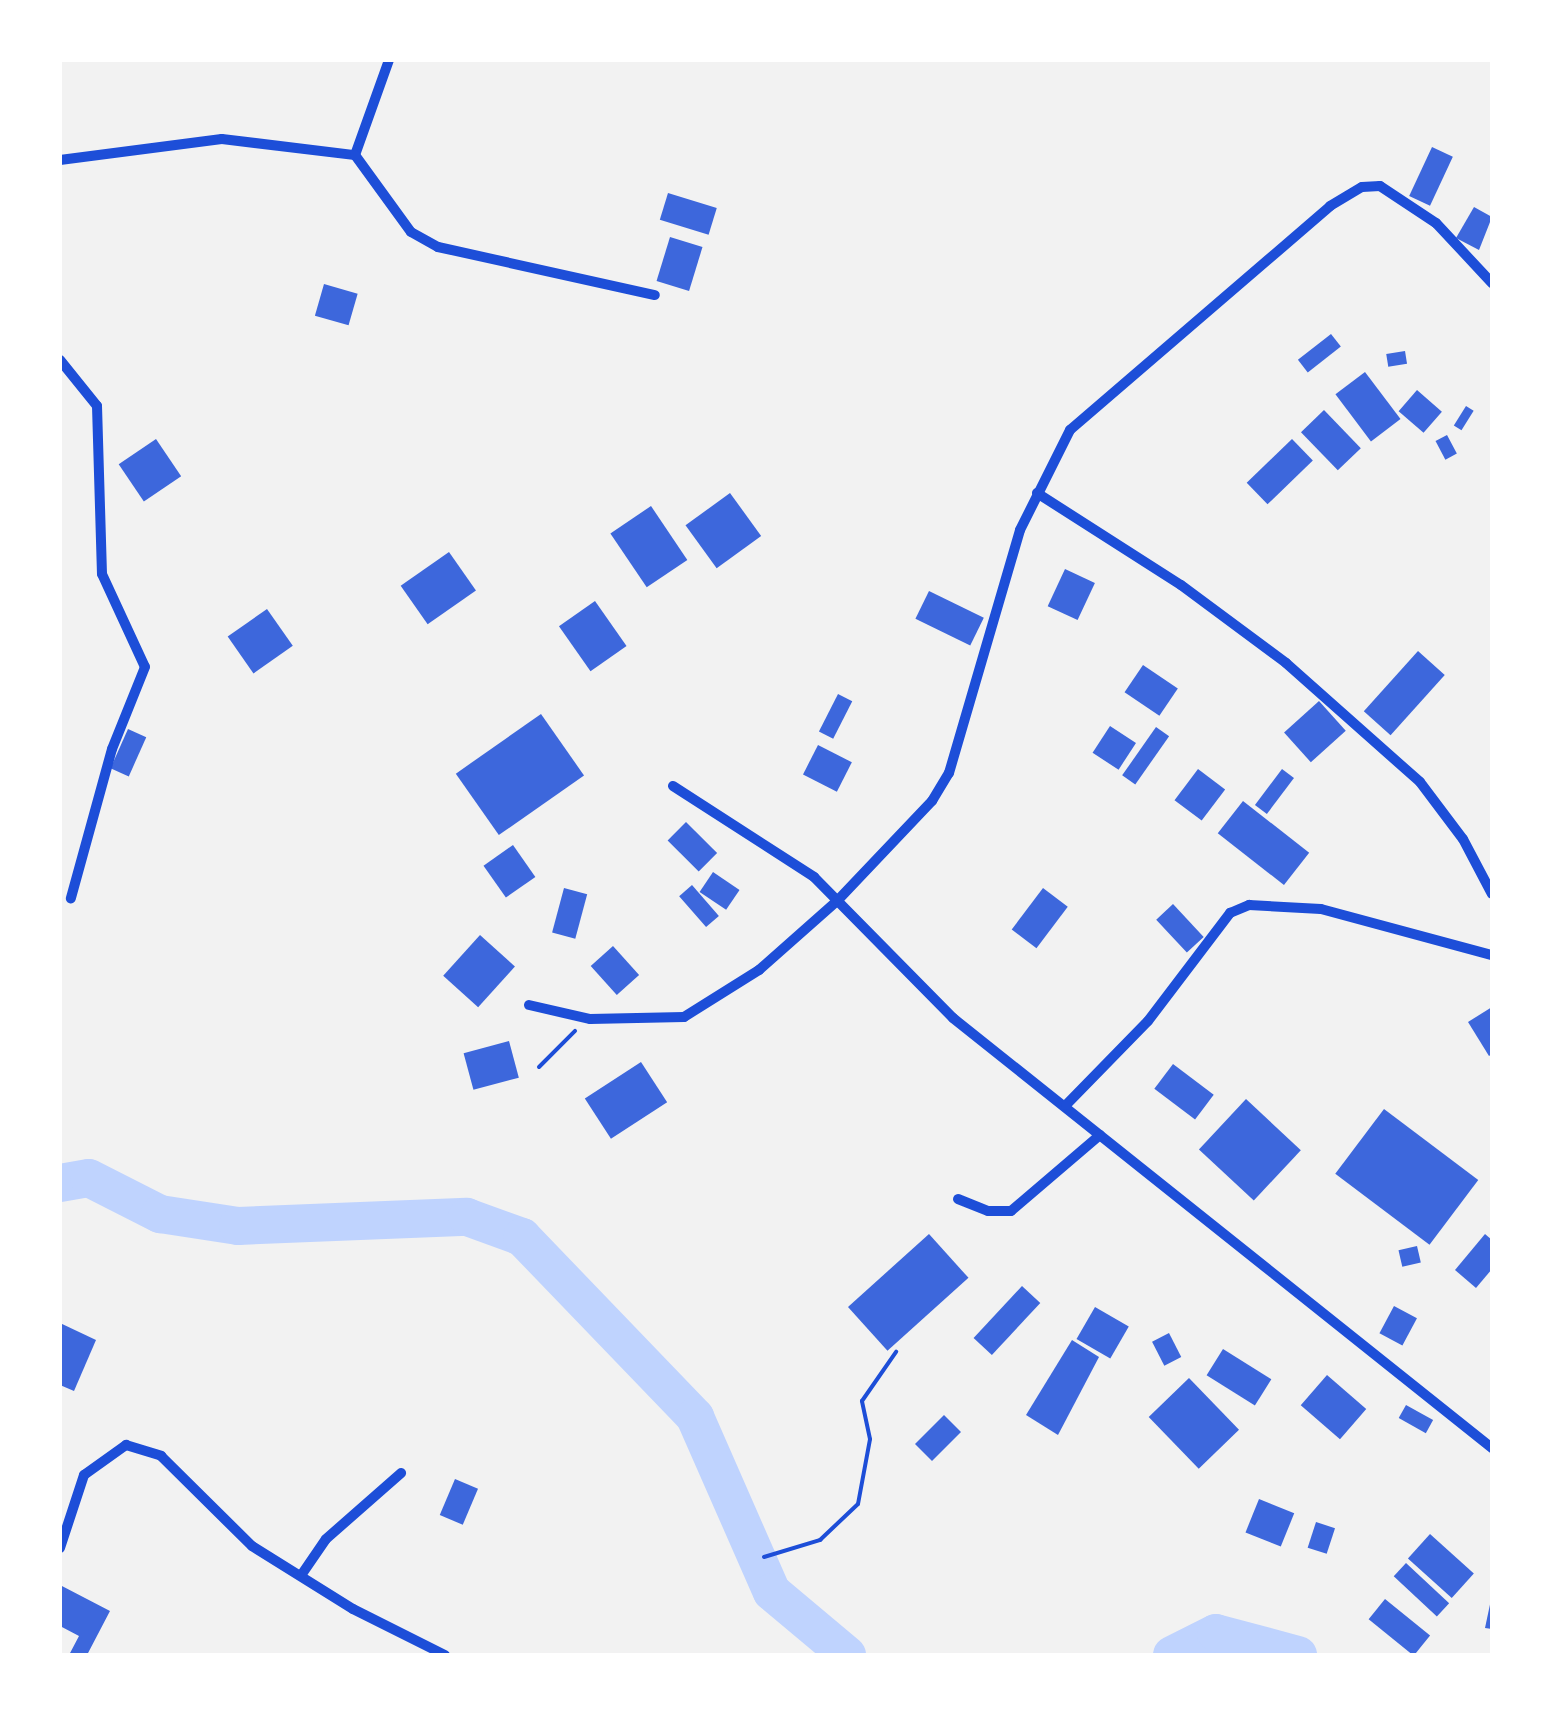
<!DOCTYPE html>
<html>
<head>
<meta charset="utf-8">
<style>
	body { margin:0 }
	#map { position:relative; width:1552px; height:1715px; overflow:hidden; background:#f2f2f2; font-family:"Work Sans",sans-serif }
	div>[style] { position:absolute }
	.river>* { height:38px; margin:-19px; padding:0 19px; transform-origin:19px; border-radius:19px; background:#bfd3fe }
	.building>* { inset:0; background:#3d67dc; transform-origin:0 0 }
	.path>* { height:4px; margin:-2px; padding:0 2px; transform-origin:2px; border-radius:2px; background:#1d4ed8 }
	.minor>* { height:10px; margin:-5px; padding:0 5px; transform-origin:5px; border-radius:5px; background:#1d4ed8 }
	span { translate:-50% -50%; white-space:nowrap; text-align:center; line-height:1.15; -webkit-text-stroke:8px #fff; paint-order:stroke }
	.frame { position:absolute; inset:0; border:62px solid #fff; pointer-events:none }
</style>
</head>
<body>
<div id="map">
	<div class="river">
		<i style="left:60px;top:1183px;width:29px;rotate:-10deg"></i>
		<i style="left:89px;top:1178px;width:80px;rotate:26.9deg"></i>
		<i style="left:160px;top:1214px;width:79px;rotate:8.7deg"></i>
		<i style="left:238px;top:1226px;width:229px;rotate:-2.3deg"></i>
		<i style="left:467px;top:1217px;width:59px;rotate:20deg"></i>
		<i style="left:522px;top:1237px;width:250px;rotate:46.1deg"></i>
		<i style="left:695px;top:1417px;width:191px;rotate:66.3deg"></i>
		<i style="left:772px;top:1592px;width:98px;rotate:40deg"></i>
		<i style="left:1172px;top:1655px;width:49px;rotate:-26.6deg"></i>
		<i style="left:1216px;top:1633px;width:85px;rotate:15deg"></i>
	</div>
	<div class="building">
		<i style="left:1432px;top:147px;width:23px;height:54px;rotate:25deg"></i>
		<i style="left:668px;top:193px;width:51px;height:28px;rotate:17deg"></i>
		<i style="clip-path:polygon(1474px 207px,1492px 217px,1479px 250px,1456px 238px)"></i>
		<i style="left:670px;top:237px;width:34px;height:46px;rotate:17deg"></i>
		<i style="left:324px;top:284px;width:35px;height:33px;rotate:16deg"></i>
		<i style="left:1331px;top:334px;width:16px;height:42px;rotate:52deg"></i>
		<i style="left:1405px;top:351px;width:13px;height:19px;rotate:81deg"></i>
		<i style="left:1365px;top:372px;width:59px;height:37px;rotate:53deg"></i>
		<i style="left:1417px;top:390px;width:33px;height:28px;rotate:41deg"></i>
		<i style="left:1466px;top:406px;width:9px;height:23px;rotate:32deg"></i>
		<i style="left:1324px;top:410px;width:53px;height:32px;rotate:46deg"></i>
		<i style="left:1447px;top:435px;width:21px;height:13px;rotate:62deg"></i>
		<i style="left:156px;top:439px;width:45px;height:45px;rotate:56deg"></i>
		<i style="left:1292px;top:439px;width:30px;height:63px;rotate:46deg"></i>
		<i style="left:730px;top:493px;width:53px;height:55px;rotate:54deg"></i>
		<i style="left:651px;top:506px;width:65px;height:49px;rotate:56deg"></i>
		<i style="left:449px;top:552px;width:47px;height:59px;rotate:55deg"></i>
		<i style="left:1065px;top:569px;width:33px;height:41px;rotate:25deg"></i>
		<i style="left:929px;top:591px;width:61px;height:31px;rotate:26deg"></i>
		<i style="left:595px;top:601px;width:55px;height:44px;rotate:55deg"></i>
		<i style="left:267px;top:609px;width:45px;height:48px;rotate:55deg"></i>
		<i style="left:1418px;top:651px;width:36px;height:81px;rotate:42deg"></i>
		<i style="left:1143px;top:665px;width:42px;height:33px;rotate:34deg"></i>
		<i style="left:838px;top:694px;width:16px;height:42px;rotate:27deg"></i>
		<i style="left:1319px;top:701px;width:40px;height:47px;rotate:48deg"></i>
		<i style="left:541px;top:714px;width:75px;height:104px;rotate:55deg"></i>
		<i style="left:1110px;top:726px;width:31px;height:32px;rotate:33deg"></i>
		<i style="left:1156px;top:727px;width:16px;height:59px;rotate:35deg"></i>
		<i style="left:128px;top:729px;width:20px;height:43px;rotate:24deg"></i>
		<i style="left:818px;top:745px;width:38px;height:33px;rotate:27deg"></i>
		<i style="left:1198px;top:769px;width:34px;height:39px;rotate:37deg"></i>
		<i style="left:1282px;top:769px;width:15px;height:45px;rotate:37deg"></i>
		<i style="left:1243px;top:801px;width:84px;height:41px;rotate:38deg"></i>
		<i style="left:686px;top:822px;width:44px;height:26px;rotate:45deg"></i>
		<i style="left:513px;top:845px;width:39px;height:36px;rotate:55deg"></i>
		<i style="left:713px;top:872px;width:32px;height:24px;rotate:34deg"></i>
		<i style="left:692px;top:885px;width:41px;height:17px;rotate:49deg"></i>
		<i style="left:564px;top:888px;width:24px;height:46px;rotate:15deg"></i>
		<i style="left:1043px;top:888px;width:31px;height:52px;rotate:37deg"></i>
		<i style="left:1173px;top:904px;width:45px;height:23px;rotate:47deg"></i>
		<i style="left:480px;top:935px;width:47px;height:55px;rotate:42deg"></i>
		<i style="left:613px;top:946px;width:39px;height:30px;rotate:48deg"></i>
		<i style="clip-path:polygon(1492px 1007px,1492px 1054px,1489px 1056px,1468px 1022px)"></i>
		<i style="left:509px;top:1041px;width:38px;height:47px;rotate:75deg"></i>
		<i style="left:641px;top:1062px;width:48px;height:67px;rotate:57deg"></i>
		<i style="left:1173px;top:1064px;width:51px;height:31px;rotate:37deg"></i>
		<i style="left:1246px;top:1099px;width:75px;height:69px;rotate:43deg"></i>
		<i style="left:1384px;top:1109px;width:118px;height:81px;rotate:37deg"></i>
		<i style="left:929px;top:1234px;width:59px;height:109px;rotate:48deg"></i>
		<i style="clip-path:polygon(1485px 1234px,1492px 1240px,1492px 1269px,1476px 1288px,1455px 1270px)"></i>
		<i style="left:1417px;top:1246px;width:17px;height:19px;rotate:77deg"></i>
		<i style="left:1022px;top:1286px;width:25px;height:71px;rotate:43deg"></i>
		<i style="left:1394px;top:1306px;width:26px;height:31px;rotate:28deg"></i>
		<i style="left:1095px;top:1307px;width:39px;height:37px;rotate:30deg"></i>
		<i style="clip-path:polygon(60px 1323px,96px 1340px,74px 1391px,60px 1385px)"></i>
		<i style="left:1169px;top:1333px;width:27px;height:19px;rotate:63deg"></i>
		<i style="clip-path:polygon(1072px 1340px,1099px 1357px,1058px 1435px,1026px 1415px)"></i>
		<i style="left:1223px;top:1349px;width:57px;height:31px;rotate:32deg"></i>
		<i style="left:1327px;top:1375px;width:52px;height:40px;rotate:41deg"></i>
		<i style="left:1189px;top:1378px;width:72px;height:56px;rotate:46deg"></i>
		<i style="left:1406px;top:1405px;width:31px;height:15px;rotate:29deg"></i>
		<i style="left:944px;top:1415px;width:24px;height:41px;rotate:45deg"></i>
		<i style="left:455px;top:1479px;width:25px;height:39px;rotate:23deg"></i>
		<i style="left:1259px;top:1499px;width:38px;height:36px;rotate:22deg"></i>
		<i style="left:1316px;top:1522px;width:20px;height:27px;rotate:18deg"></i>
		<i style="left:1430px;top:1534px;width:59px;height:33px;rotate:42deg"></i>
		<i style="left:1406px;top:1563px;width:59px;height:18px;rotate:43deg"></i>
		<i style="clip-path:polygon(60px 1585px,110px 1611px,87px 1655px,69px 1655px,79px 1636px,60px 1626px)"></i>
		<i style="clip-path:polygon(1492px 1595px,1492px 1629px,1485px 1628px)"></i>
		<i style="left:1385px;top:1599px;width:58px;height:26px;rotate:39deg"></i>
	</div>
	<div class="path">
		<i style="left:539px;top:1067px;width:51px;rotate:-45deg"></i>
		<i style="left:764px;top:1557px;width:59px;rotate:-16.9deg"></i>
		<i style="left:820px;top:1540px;width:52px;rotate:-43.5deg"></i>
		<i style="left:858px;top:1504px;width:66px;rotate:-79.5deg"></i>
		<i style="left:870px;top:1439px;width:39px;rotate:-102deg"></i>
		<i style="left:862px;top:1401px;width:60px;rotate:-55.2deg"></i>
	</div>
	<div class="minor">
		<i style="left:355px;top:155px;width:101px;rotate:-70.3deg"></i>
		<i style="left:60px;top:160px;width:163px;rotate:-7.4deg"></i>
		<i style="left:222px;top:139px;width:134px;rotate:6.9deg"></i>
		<i style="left:355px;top:155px;width:95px;rotate:54deg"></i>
		<i style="left:411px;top:232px;width:31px;rotate:29deg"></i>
		<i style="left:438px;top:247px;width:222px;rotate:12.5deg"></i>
		<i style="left:60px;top:360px;width:59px;rotate:51.2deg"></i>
		<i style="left:97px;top:406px;width:168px;rotate:88.3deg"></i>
		<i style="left:102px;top:574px;width:102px;rotate:65.2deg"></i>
		<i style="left:145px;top:667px;width:88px;rotate:111.9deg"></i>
		<i style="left:112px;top:749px;width:155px;rotate:105.4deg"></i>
		<i style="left:1037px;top:493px;width:171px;rotate:32.6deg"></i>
		<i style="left:1181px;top:585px;width:131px;rotate:36.6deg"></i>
		<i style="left:1286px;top:663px;width:179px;rotate:41.6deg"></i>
		<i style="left:1420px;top:782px;width:71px;rotate:53deg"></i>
		<i style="left:1463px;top:839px;width:62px;rotate:62.2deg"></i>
		<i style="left:673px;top:786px;width:168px;rotate:32.8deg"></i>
		<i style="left:814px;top:877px;width:198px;rotate:45.4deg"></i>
		<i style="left:953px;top:1018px;width:690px;rotate:38.58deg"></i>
		<i style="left:529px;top:1005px;width:63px;rotate:12.9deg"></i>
		<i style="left:590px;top:1019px;width:94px;rotate:-1.2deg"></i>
		<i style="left:684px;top:1017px;width:89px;rotate:-32.1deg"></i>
		<i style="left:759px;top:970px;width:106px;rotate:-41.5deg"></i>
		<i style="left:838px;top:900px;width:137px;rotate:-46.5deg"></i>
		<i style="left:932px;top:801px;width:33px;rotate:-59deg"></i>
		<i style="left:949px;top:773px;width:253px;rotate:-73.7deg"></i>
		<i style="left:1020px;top:530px;width:112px;rotate:-63.4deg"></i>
		<i style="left:1070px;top:430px;width:343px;rotate:-40.7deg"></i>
		<i style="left:1330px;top:206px;width:37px;rotate:-31deg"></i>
		<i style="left:1362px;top:187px;width:18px;rotate:-3deg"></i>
		<i style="left:1380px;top:186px;width:67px;rotate:33.5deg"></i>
		<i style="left:1436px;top:223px;width:82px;rotate:47deg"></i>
		<i style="left:1066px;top:1105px;width:117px;rotate:-45.7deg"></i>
		<i style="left:1148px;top:1021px;width:136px;rotate:-52.8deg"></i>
		<i style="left:1230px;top:913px;width:21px;rotate:-23deg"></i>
		<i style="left:1249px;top:905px;width:72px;rotate:3.2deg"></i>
		<i style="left:1321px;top:909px;width:177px;rotate:15.1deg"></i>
		<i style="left:958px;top:1199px;width:32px;rotate:22deg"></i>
		<i style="left:988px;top:1211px;width:23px"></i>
		<i style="left:1011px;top:1211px;width:117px;rotate:-40.5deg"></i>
		<i style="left:60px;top:1548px;width:77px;rotate:-71.8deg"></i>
		<i style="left:84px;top:1475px;width:52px;rotate:-35.5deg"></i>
		<i style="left:126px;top:1445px;width:37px;rotate:17deg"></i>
		<i style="left:161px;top:1456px;width:128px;rotate:44.7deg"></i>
		<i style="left:252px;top:1546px;width:119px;rotate:32deg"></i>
		<i style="left:353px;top:1609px;width:103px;rotate:26.6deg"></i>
		<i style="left:302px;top:1574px;width:42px;rotate:-55.6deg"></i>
		<i style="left:326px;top:1539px;width:100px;rotate:-41.3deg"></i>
	</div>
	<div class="frame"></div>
</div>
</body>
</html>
